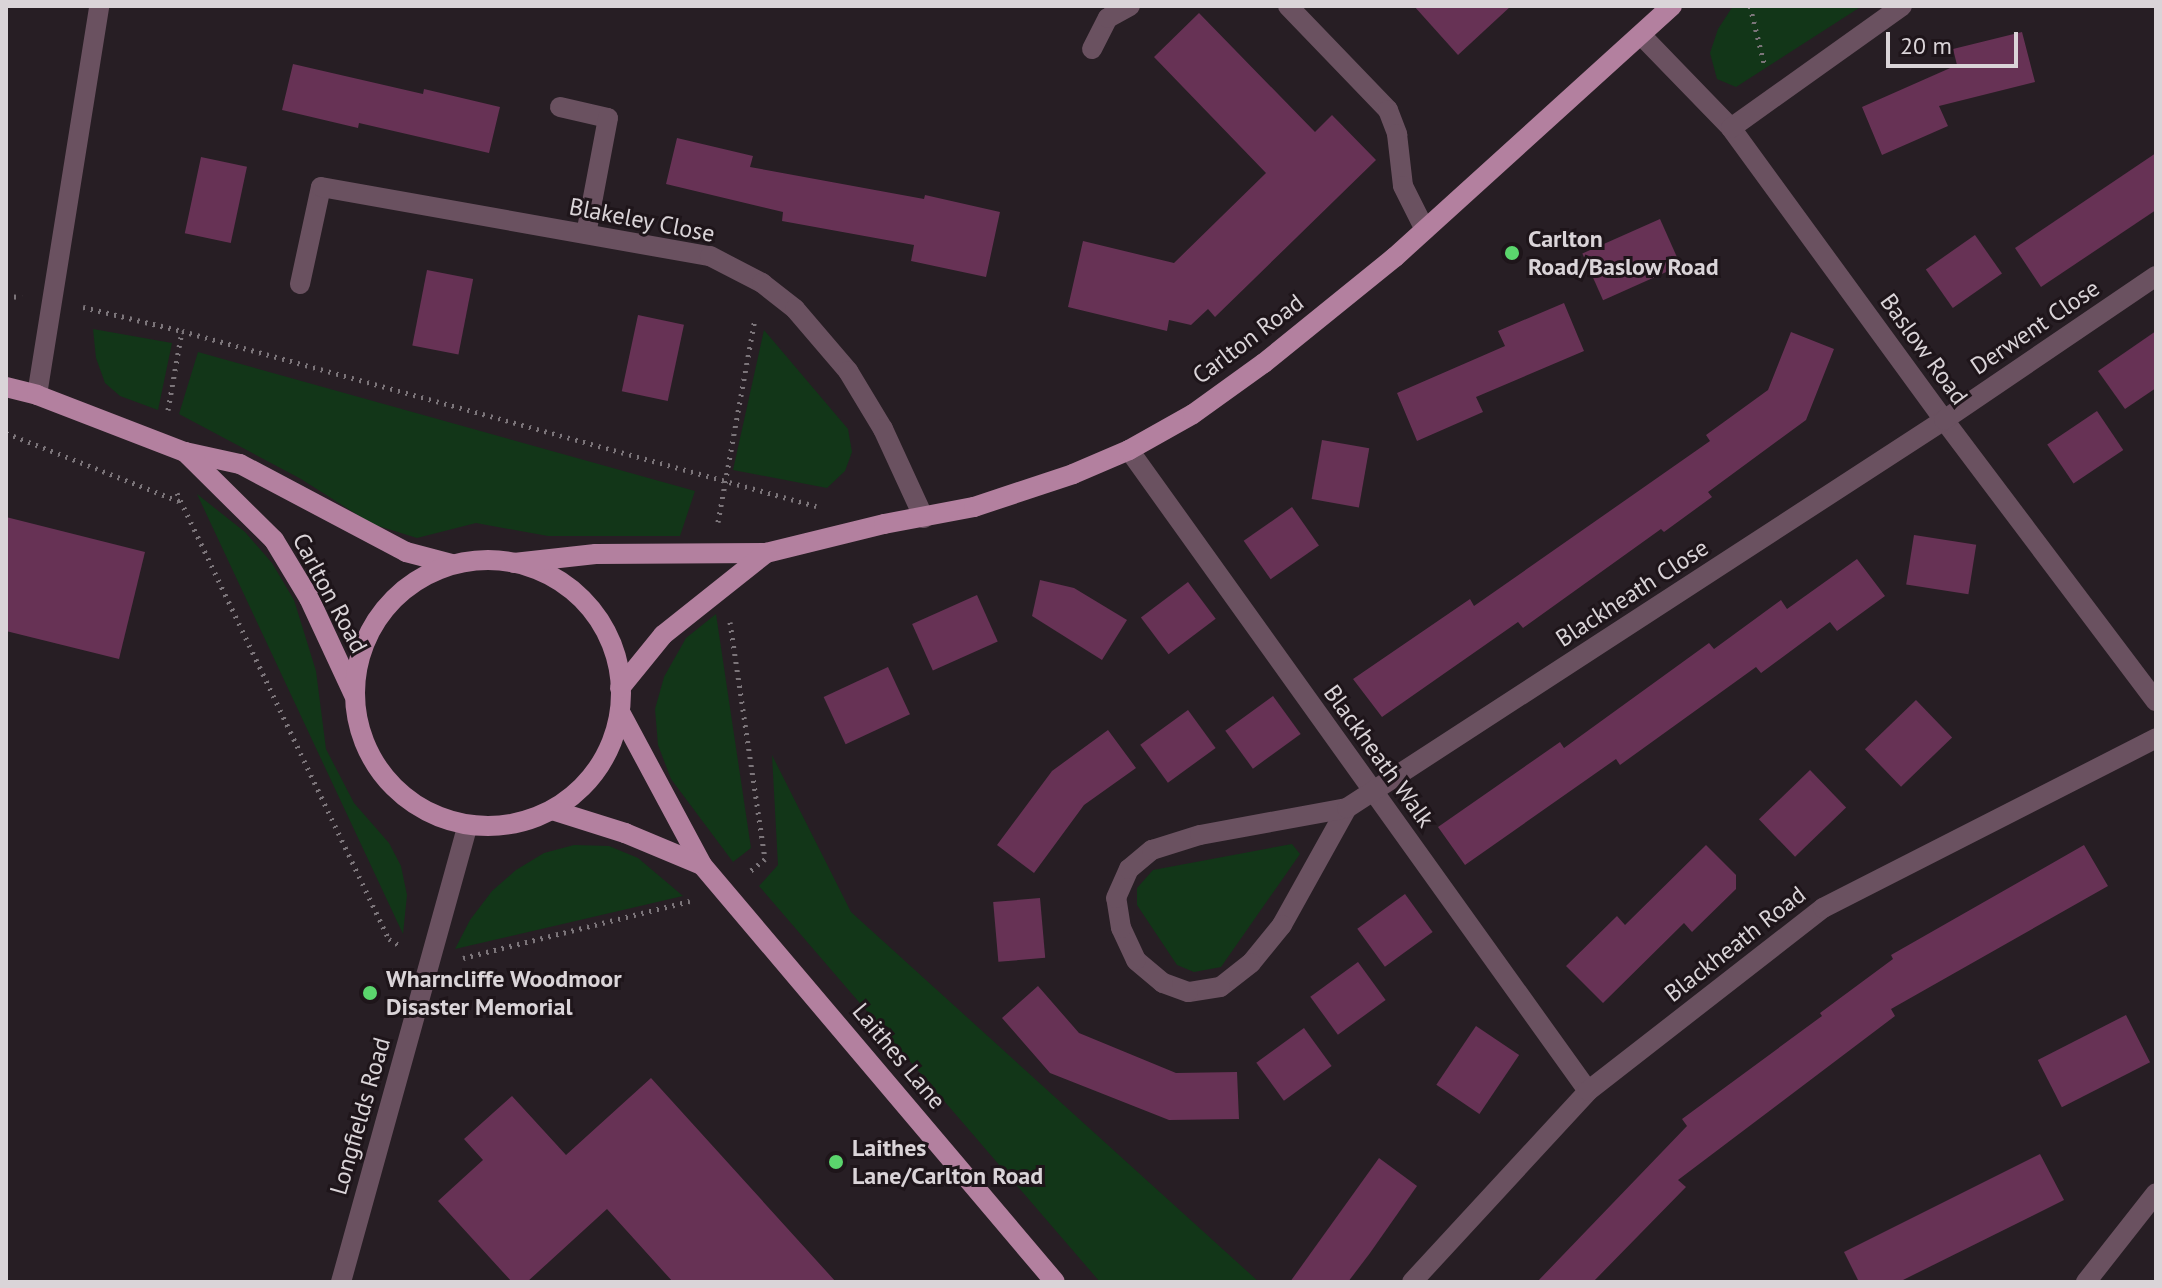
<!DOCTYPE html>
<html>
<head>
<meta charset="utf-8">
<style>
	body { margin:0 }
	#map { position:relative; width:2162px; height:1288px; overflow:hidden; background:#271e24; font-family:"PT Sans",sans-serif }
	div>[style] { position:absolute }
	.green>* { inset:0; background:#123618 }
	.building>* { inset:0; background:#673255; transform-origin:0 0 }
	.path>* { height:5px; margin-top:-2.5px; transform-origin:0; background:repeating-linear-gradient(90deg,#7c757a 0 2px,transparent 0 8px) }
	.minor>* { height:20px; margin:-10px; padding:0 10px; transform-origin:10px; border-radius:10px; background:#6a5160 }
	.major>* { height:20px; margin:-10px; padding:0 10px; transform-origin:10px; border-radius:10px; background:#b3809f }
	.major>.ring { margin:-10px; padding:0; box-sizing:content-box; background:none; border:20px solid #b3809f; border-radius:50% }
	.dots>* { width:22px; height:22px; translate:-50% -50%; box-sizing:border-box; border:4px solid #1e151a; border-radius:50% }
	span { translate:-50% -50%; white-space:nowrap; text-align:center; line-height:1.15; -webkit-text-stroke:6px #1e151a; paint-order:stroke }
	.street-label { font-size:24px; color:#dad4d8 }
	.poi-label { font-size:24px; color:#dad4d8; font-weight:700 }
	.left { translate:0 -50%; text-align:left }
	.frame { position:absolute; inset:0; border:8px solid #dad4d8; pointer-events:none }
	.scale { position:absolute; left:1886px; top:32px; width:132px; height:36px; box-sizing:border-box; border:4px solid #dad4d8; border-top:0; padding-left:10px; font-size:24px; line-height:28px; white-space:nowrap; color:#dad4d8; -webkit-text-stroke:6px #1e151a; paint-order:stroke }
</style>
</head>
<body>
<div id="map">
	<div class="green">
		<i style="clip-path:polygon(1733px 6px,1862px 6px,1736px 87px,1717px 79px,1710px 53px,1718px 29px)"></i>
		<i style="clip-path:polygon(93px 329px,172px 343px,158px 410px,120px 396px,105px 383px,96px 358px)"></i>
		<i style="clip-path:polygon(764px 330px,848px 429px,852px 452px,845px 471px,827px 488px,733px 470px)"></i>
		<i style="clip-path:polygon(198px 352px,695px 491px,680px 536px,548px 536px,476px 523px,417px 538px,372px 524px,301px 479px,179px 414px)"></i>
		<i style="clip-path:polygon(197px 494px,245px 532px,272px 563px,294px 600px,316px 671px,326px 749px,354px 803px,389px 843px,401px 866px,407px 895px,403px 934px)"></i>
		<i style="clip-path:polygon(716px 614px,751px 848px,733px 862px,671px 779px,658px 745px,655px 709px,664px 677px,686px 638px)"></i>
		<i style="clip-path:polygon(772px 755px,851px 912px,1259px 1282px,1100px 1282px,759px 886px,778px 865px)"></i>
		<i style="clip-path:polygon(1292px 844px,1300px 854px,1221px 967px,1194px 972px,1177px 965px,1137px 905px,1137px 888px,1153px 870px)"></i>
		<i style="clip-path:polygon(574px 845px,609px 846px,638px 858px,683px 896px,455px 949px,470px 920px,492px 891px,516px 870px,544px 853px)"></i>
	</div>
	<div class="building">
		<i style="clip-path:polygon(1414px 6px,1511px 6px,1458px 55px)"></i>
		<i style="clip-path:polygon(1199px 13px,1315px 132px,1332px 115px,1376px 160px,1215px 317px,1208px 309px,1191px 325px,1169px 320px,1167px 331px,1068px 307px,1083px 241px,1174px 263px,1266px 173px,1154px 57px)"></i>
		<i style="clip-path:polygon(2022px 32px,2035px 82px,1939px 106px,1948px 126px,1882px 155px,1862px 107px,1957px 65px,1953px 49px)"></i>
		<i style="clip-path:polygon(293px 64px,423px 94px,424px 89px,500px 107px,489px 153px,359px 123px,358px 128px,282px 110px)"></i>
		<i style="clip-path:polygon(677px 138px,753px 156px,750px 167px,924px 199px,925px 195px,1000px 212px,986px 277px,911px 261px,914px 245px,782px 221px,783px 212px,666px 184px)"></i>
		<i style="clip-path:polygon(2156px 153px,2156px 210px,2041px 287px,2015px 248px)"></i>
		<i style="left:201px;top:157px;width:47px;height:78px;rotate:12deg"></i>
		<i style="left:1660px;top:219px;width:51px;height:85px;rotate:66deg"></i>
		<i style="left:1975px;top:235px;width:47px;height:60px;rotate:55deg"></i>
		<i style="left:427px;top:270px;width:47px;height:77px;rotate:11deg"></i>
		<i style="clip-path:polygon(1564px 303px,1584px 351px,1476px 397px,1483px 412px,1417px 441px,1397px 393px,1505px 346px,1498px 331px)"></i>
		<i style="left:638px;top:315px;width:47px;height:78px;rotate:12deg"></i>
		<i style="clip-path:polygon(2156px 331px,2156px 388px,2125px 409px,2098px 371px)"></i>
		<i style="clip-path:polygon(1791px 332px,1834px 349px,1806px 420px,1708px 492px,1712px 497px,1664px 532px,1661px 529px,1523px 628px,1518px 622px,1382px 717px,1353px 679px,1470px 599px,1474px 606px,1710px 441px,1706px 435px,1768px 390px)"></i>
		<i style="left:2097px;top:411px;width:47px;height:60px;rotate:56deg"></i>
		<i style="left:1322px;top:440px;width:48px;height:60px;rotate:10deg"></i>
		<i style="left:1292px;top:507px;width:47px;height:59px;rotate:55deg"></i>
		<i style="clip-path:polygon(6px 517px,145px 552px,119px 659px,6px 631px)"></i>
		<i style="left:1914px;top:535px;width:63px;height:50px;rotate:9deg"></i>
		<i style="clip-path:polygon(1857px 559px,1885px 596px,1837px 631px,1830px 622px,1761px 673px,1756px 667px,1620px 765px,1616px 759px,1465px 865px,1438px 827px,1560px 742px,1564px 748px,1709px 643px,1714px 649px,1781px 600px,1787px 609px)"></i>
		<i style="clip-path:polygon(1040px 580px,1074px 588px,1127px 620px,1102px 660px,1032px 616px)"></i>
		<i style="left:1188px;top:582px;width:46px;height:59px;rotate:53deg"></i>
		<i style="left:977px;top:595px;width:51px;height:71px;rotate:66deg"></i>
		<i style="left:888px;top:667px;width:52px;height:71px;rotate:65deg"></i>
		<i style="left:1273px;top:696px;width:47px;height:59px;rotate:54deg"></i>
		<i style="left:1916px;top:700px;width:52px;height:71px;rotate:46deg"></i>
		<i style="left:1188px;top:710px;width:47px;height:59px;rotate:54deg"></i>
		<i style="clip-path:polygon(1108px 730px,1136px 768px,1084px 805px,1034px 873px,997px 845px,1052px 771px)"></i>
		<i style="left:1810px;top:770px;width:52px;height:71px;rotate:46deg"></i>
		<i style="clip-path:polygon(1706px 845px,1736px 875px,1736px 889px,1692px 932px,1684px 923px,1603px 1003px,1566px 966px,1617px 916px,1625px 925px)"></i>
		<i style="clip-path:polygon(2084px 845px,2108px 886px,1891px 1009px,1895px 1016px,1678px 1180px,1686px 1187px,1593px 1282px,1537px 1282px,1687px 1126px,1682px 1119px,1822px 1016px,1820px 1013px,1893px 959px,1891px 955px)"></i>
		<i style="left:1405px;top:894px;width:47px;height:59px;rotate:54deg"></i>
		<i style="left:1040px;top:898px;width:60px;height:47px;rotate:85deg"></i>
		<i style="left:1358px;top:962px;width:47px;height:59px;rotate:54deg"></i>
		<i style="clip-path:polygon(1038px 986px,1079px 1033px,1176px 1073px,1237px 1072px,1239px 1119px,1169px 1120px,1050px 1073px,1002px 1018px)"></i>
		<i style="left:2126px;top:1015px;width:53px;height:99px;rotate:63deg"></i>
		<i style="left:1476px;top:1026px;width:52px;height:71px;rotate:34deg"></i>
		<i style="left:1304px;top:1028px;width:47px;height:59px;rotate:54deg"></i>
		<i style="clip-path:polygon(651px 1078px,836px 1282px,673px 1282px,607px 1209px,527px 1282px,512px 1282px,438px 1201px,483px 1160px,464px 1139px,512px 1096px,566px 1155px)"></i>
		<i style="clip-path:polygon(2040px 1154px,2064px 1200px,1899px 1282px,1859px 1282px,1844px 1252px)"></i>
		<i style="clip-path:polygon(1379px 1158px,1417px 1186px,1370px 1253px,1348px 1282px,1290px 1282px)"></i>
	</div>
	<div class="path">
		<i style="left:1750px;top:6px;width:63px;rotate:76.2deg"></i>
		<i style="left:6px;top:296px;width:16px;rotate:4deg"></i>
		<i style="left:83px;top:307px;width:102px;rotate:13.6deg"></i>
		<i style="left:168px;top:410px;width:80px;rotate:-80deg"></i>
		<i style="left:182px;top:331px;width:658px;rotate:15.43deg"></i>
		<i style="left:6px;top:433px;width:188px;rotate:21.5deg"></i>
		<i style="left:177px;top:493px;width:494px;rotate:64.6deg"></i>
		<i style="left:389px;top:939px;width:13px;rotate:32deg"></i>
		<i style="left:718px;top:522px;width:206px;rotate:-79.7deg"></i>
		<i style="left:730px;top:622px;width:240px;rotate:81.6deg"></i>
		<i style="left:765px;top:859px;width:22px;rotate:141deg"></i>
		<i style="left:463px;top:958px;width:234px;rotate:-14.1deg"></i>
	</div>
	<div class="minor">
		<i style="left:1288px;top:6px;width:144px;rotate:46.1deg"></i>
		<i style="left:1388px;top:110px;width:26px;rotate:69deg"></i>
		<i style="left:1397px;top:134px;width:52px;rotate:83.4deg"></i>
		<i style="left:1403px;top:186px;width:49px;rotate:63.4deg"></i>
		<i style="left:1641px;top:35px;width:129px;rotate:45.9deg"></i>
		<i style="left:1731px;top:128px;width:361px;rotate:53.9deg"></i>
		<i style="left:1944px;top:420px;width:352px;rotate:53deg"></i>
		<i style="left:1092px;top:49px;width:35px;rotate:-63deg"></i>
		<i style="left:1108px;top:18px;width:25px;rotate:-29deg"></i>
		<i style="left:560px;top:107px;width:49px;rotate:12.9deg"></i>
		<i style="left:608px;top:118px;width:118px;rotate:100.7deg"></i>
		<i style="left:1731px;top:128px;width:210px;rotate:-35.5deg"></i>
		<i style="left:300px;top:284px;width:99px;rotate:-77.8deg"></i>
		<i style="left:321px;top:187px;width:395px;rotate:10.1deg"></i>
		<i style="left:710px;top:256px;width:59px;rotate:27.4deg"></i>
		<i style="left:762px;top:283px;width:42px;rotate:38.2deg"></i>
		<i style="left:795px;top:309px;width:82px;rotate:49.5deg"></i>
		<i style="left:848px;top:371px;width:68px;rotate:58.9deg"></i>
		<i style="left:883px;top:429px;width:98px;rotate:65.3deg"></i>
		<i style="left:37px;top:395px;width:394px;rotate:-80.9deg"></i>
		<i style="left:1129px;top:450px;width:788px;rotate:54.39deg"></i>
		<i style="left:1347px;top:808px;width:134px;rotate:119.1deg"></i>
		<i style="left:1282px;top:925px;width:49px;rotate:129.2deg"></i>
		<i style="left:1251px;top:963px;width:39px;rotate:142deg"></i>
		<i style="left:1220px;top:987px;width:32px;rotate:171deg"></i>
		<i style="left:1188px;top:992px;width:27px;rotate:-160deg"></i>
		<i style="left:1163px;top:983px;width:35px;rotate:-140deg"></i>
		<i style="left:1136px;top:960px;width:35px;rotate:-115deg"></i>
		<i style="left:1121px;top:928px;width:30px;rotate:-99deg"></i>
		<i style="left:1116px;top:898px;width:32px;rotate:-66deg"></i>
		<i style="left:1129px;top:869px;width:30px;rotate:-40deg"></i>
		<i style="left:1152px;top:850px;width:50px;rotate:-17.4deg"></i>
		<i style="left:1200px;top:835px;width:149px;rotate:-10.4deg"></i>
		<i style="left:1347px;top:808px;width:712px;rotate:-33.02deg"></i>
		<i style="left:1944px;top:420px;width:256px;rotate:-34.2deg"></i>
		<i style="left:341px;top:1282px;width:474px;rotate:-74.5deg"></i>
		<i style="left:1412px;top:1282px;width:260px;rotate:-47.3deg"></i>
		<i style="left:1588px;top:1091px;width:298px;rotate:-37.9deg"></i>
		<i style="left:1823px;top:908px;width:374px;rotate:-27deg"></i>
		<i style="left:2086px;top:1282px;width:113px;rotate:-51.8deg"></i>
	</div>
	<div class="major">
		<i style="left:6px;top:387px;width:32px;rotate:14deg"></i>
		<i style="left:37px;top:395px;width:159px;rotate:21.1deg"></i>
		<i style="left:185px;top:452px;width:56px;rotate:12.3deg"></i>
		<i style="left:240px;top:464px;width:188px;rotate:27.9deg"></i>
		<i style="left:406px;top:552px;width:48px;rotate:14.6deg"></i>
		<i style="left:185px;top:452px;width:125px;rotate:44.7deg"></i>
		<i style="left:274px;top:540px;width:68px;rotate:58.9deg"></i>
		<i style="left:309px;top:598px;width:107px;rotate:65.1deg"></i>
		<i class="ring" style="left:355px;top:560px;width:246px;height:246px"></i>
		<i style="left:514px;top:563px;width:82px;rotate:-6.3deg"></i>
		<i style="left:596px;top:554px;width:170px;rotate:-0.3deg"></i>
		<i style="left:766px;top:553px;width:122px;rotate:-13.8deg"></i>
		<i style="left:884px;top:524px;width:92px;rotate:-10.7deg"></i>
		<i style="left:974px;top:507px;width:104px;rotate:-18.4deg"></i>
		<i style="left:1073px;top:474px;width:61px;rotate:-23.2deg"></i>
		<i style="left:1129px;top:450px;width:73px;rotate:-29.4deg"></i>
		<i style="left:1193px;top:414px;width:87px;rotate:-35.7deg"></i>
		<i style="left:1264px;top:363px;width:169px;rotate:-39deg"></i>
		<i style="left:1395px;top:257px;width:374px;rotate:-42.2deg"></i>
		<i style="left:620px;top:688px;width:68px;rotate:-50.9deg"></i>
		<i style="left:663px;top:635px;width:132px;rotate:-38.5deg"></i>
		<i style="left:620px;top:712px;width:174px;rotate:61.8deg"></i>
		<i style="left:702px;top:865px;width:546px;rotate:49.75deg"></i>
		<i style="left:552px;top:810px;width:77px;rotate:17.5deg"></i>
		<i style="left:625px;top:833px;width:83px;rotate:22.6deg"></i>
	</div>
	<div class="dots">
		<i style="left:1512px;top:253px;background:#5bd56d"></i>
		<i style="left:370px;top:993px;background:#5bd56d"></i>
		<i style="left:836px;top:1162px;background:#5bd56d"></i>
	</div>
	<div class="street-label">
		<span style="left:642px;top:220px;rotate:11deg">Blakeley Close</span>
		<span style="left:2035px;top:327px;rotate:-34deg">Derwent Close</span>
		<span style="left:1248px;top:339px;rotate:-37deg">Carlton Road</span>
		<span style="left:1924px;top:349px;rotate:54deg">Baslow Road</span>
		<span style="left:330px;top:593px;rotate:62deg">Carlton Road</span>
		<span style="left:1632px;top:593px;rotate:-33deg">Blackheath Close</span>
		<span style="left:1379px;top:756px;rotate:54deg">Blackheath Walk</span>
		<span style="left:1735px;top:944px;rotate:-38deg">Blackheath Road</span>
		<span style="left:899px;top:1056px;rotate:50deg">Laithes Lane</span>
		<span style="left:360px;top:1116px;rotate:-74deg">Longfields Road</span>
	</div>
	<div class="poi-label">
		<span class="left" style="left:1528px;top:253px">Carlton<br>Road/Baslow Road</span>
		<span class="left" style="left:386px;top:993px">Wharncliffe Woodmoor<br>Disaster Memorial</span>
		<span class="left" style="left:852px;top:1162px">Laithes<br>Lane/Carlton Road</span>
	</div>
	<div class="frame"></div>
	<div class="scale">20 m</div>
</div>
</body>
</html>
